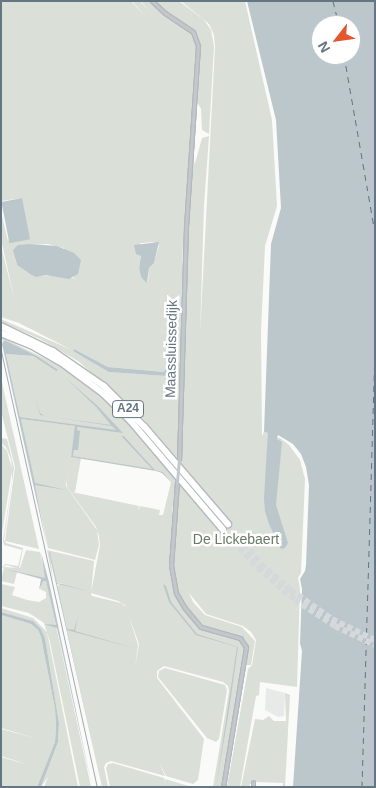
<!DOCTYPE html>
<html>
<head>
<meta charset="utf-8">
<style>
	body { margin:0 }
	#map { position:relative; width:376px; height:788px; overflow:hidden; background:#fafaf8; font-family:Helvetica,sans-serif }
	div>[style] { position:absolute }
	.built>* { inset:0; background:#e8e9e9 }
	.green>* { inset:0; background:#dadfd7 }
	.water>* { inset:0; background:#bbc7cb; transform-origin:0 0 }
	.ferry>* { height:1px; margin-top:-0.5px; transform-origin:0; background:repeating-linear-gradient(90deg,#60757c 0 6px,transparent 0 11px) }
	.motorway-tunnel>* { height:5.5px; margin-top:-2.75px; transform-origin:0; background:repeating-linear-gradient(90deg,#d5d9db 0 5.5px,transparent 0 8.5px) }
	.roads { filter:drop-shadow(1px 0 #b4b9bd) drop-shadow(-1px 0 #b4b9bd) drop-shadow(0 1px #b4b9bd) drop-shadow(0 -1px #b4b9bd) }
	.minor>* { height:2.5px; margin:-1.25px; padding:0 1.25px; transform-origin:1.25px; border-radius:1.25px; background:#c3c8cc }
	.tertiary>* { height:3px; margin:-1.5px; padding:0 1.5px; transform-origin:1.5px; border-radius:1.5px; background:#c3c8cc }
	.motorway>* { height:5.5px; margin:-2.75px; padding:0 2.75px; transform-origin:2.75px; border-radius:2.75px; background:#fff }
	.tram>* { height:1px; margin:-0.5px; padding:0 0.5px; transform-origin:0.5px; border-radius:0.5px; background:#a2aab0 }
	.tertiary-bridge>* { height:3px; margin:-1.5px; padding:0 1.5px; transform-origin:1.5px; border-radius:1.5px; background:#c3c8cc }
	span { translate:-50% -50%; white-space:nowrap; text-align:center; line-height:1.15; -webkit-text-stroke:5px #fff; paint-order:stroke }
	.shield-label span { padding:1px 4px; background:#fff; border:1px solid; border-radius:4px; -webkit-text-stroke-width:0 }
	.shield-label { font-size:12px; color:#657683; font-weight:700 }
	.street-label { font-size:14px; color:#657683 }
	.park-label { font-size:14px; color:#687a64 }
	.frame { position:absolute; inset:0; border:2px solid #657683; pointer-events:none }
	.north { position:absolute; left:311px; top:15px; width:50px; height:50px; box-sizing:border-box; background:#fff; border:1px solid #c1c8cd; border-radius:50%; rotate:240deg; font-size:14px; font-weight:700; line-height:20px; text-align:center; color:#657683 }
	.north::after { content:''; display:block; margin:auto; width:18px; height:22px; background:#e4572e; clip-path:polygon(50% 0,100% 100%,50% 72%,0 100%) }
</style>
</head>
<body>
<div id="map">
	<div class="built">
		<i style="clip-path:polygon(266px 688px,285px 693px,284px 716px,278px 717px,265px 710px)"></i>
	</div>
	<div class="green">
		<i style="clip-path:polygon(evenodd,1px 1px,131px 1px,147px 18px,132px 1px,140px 1px,150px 12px,141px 1px,151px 1px,189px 31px,197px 43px,183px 240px,178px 459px,139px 414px,78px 361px,40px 339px,1px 322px,1px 319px,72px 350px,19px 323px,1px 317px,1px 246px,15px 302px,1px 239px,1px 212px,8px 241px,22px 198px,1px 201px,1px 1px,153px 242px,159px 245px,154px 263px,149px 268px,148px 282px,141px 277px,139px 268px,141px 256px,136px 253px,136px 250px,141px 243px,153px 242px,1px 1px,48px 244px,64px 248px,74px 278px,30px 274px,17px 265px,15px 258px,18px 245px,48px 244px,1px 1px,74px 349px,108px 367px,164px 372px,169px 366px,168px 372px,166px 376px,110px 372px,73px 351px,74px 349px)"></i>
		<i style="clip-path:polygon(154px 1px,179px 1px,204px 20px,211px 30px,214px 46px,209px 134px,202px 130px,201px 109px,198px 103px,197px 37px)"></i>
		<i style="clip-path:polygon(181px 1px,245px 1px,272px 120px,277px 206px,265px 246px,261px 331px,262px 436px,264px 432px,268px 433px,268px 437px,280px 438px,289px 445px,300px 460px,305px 479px,301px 573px,298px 578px,300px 588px,297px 687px,260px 682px,259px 695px,256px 696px,240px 787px,227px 787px,248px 669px,252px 665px,256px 640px,251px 632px,243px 626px,206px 614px,189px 593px,193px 602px,205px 615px,242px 627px,255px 641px,251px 665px,245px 665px,247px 649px,244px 640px,206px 628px,183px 608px,201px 628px,239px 639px,244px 646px,222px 787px,213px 787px,229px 691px,228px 686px,223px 682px,164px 666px,157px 671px,157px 678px,204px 739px,198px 780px,193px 784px,166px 776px,159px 762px,165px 776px,111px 761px,106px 763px,104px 767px,108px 787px,102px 787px,57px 586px,62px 584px,56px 582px,50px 553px,53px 581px,47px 550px,94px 561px,91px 594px,92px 596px,121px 603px,126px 607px,138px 645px,135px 667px,139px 644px,125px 605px,118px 601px,91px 593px,100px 545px,99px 536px,96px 527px,67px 487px,67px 480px,75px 428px,66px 486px,97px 530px,99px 545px,95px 560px,48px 548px,21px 419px,76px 426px,71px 457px,81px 458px,75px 492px,72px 492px,139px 506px,138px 511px,140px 506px,160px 510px,159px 515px,163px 515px,171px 482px,163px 472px,155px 470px,124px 436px,121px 436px,153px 470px,73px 456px,77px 427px,122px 432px,98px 406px,60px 373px,96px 407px,117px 431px,20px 417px,6px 354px,33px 356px,56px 371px,57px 370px,37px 356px,1px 339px,1px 337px,60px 366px,86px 384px,129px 423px,176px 478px,172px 514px,175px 514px,183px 434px,187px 230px,191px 170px,196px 160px,202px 138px,209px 136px,204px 206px,200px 334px,215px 47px,214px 35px,209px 24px)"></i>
		<i style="clip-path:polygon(1px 378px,39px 549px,5px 541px,15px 467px,1px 411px)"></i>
		<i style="clip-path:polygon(1px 438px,7px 439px,14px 468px,4px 540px,6px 543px,23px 548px,23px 549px,19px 568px,17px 568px,6px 565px,1px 569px,5px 564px,18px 566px,22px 550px,4px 545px,3px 540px,12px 481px,12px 471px,1px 539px,1px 444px,7px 451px,12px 469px,11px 459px,6px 447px,1px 443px)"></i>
		<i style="clip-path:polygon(26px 550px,40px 552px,91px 787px,80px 787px,50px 642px,44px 623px,29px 613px,1px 606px,1px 584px,15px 587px,12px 595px,27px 600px,39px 602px,46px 598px,46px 592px,40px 589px,42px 578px,17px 572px,14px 584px,1px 581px,4px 567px,20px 568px)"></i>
		<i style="clip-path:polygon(1px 608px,33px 618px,47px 632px,78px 787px,44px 787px,48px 777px,41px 787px,58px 742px,59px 723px,45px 638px,41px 629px,33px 621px,1px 612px)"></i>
		<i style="clip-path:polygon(1px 615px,31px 624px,38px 630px,41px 637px,55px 709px,56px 727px,55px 742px,37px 787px,1px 787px,1px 757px,29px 765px,1px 756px,1px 729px,38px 739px,1px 728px)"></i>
		<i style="clip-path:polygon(165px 668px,225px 685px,227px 690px,219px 739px,216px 742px,207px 738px,158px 677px,159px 671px)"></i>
		<i style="clip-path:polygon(285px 693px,290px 695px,285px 787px,283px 787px,283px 783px,257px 782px,250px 784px,249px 787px,241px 787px,255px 719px,263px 720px,269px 716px,274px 721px,286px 721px)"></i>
		<i style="clip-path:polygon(113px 763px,164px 778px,166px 784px,165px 779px,192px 787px,110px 787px,106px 768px,108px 764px)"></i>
	</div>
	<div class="water">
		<i style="clip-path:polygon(evenodd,247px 1px,375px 1px,375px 787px,293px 787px,302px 651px,300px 643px,302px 589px,300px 579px,305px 571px,306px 565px,309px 485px,306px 467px,301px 454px,293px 444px,278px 435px,277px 439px,282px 442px,276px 505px,288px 543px,285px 548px,281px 549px,269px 524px,265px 511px,264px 499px,267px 447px,268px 433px,264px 432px,271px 244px,281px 208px,276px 120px,247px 1px,321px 25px,351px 25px,351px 55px,321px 55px,321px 25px)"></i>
		<i style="left:22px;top:198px;width:42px;height:21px;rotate:79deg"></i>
		<i style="clip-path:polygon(159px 242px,154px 263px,149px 268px,147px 283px,141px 277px,139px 268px,141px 256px,136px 254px,134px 245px)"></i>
		<i style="clip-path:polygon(29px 244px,57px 246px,74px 253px,81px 260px,78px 274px,69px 279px,45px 275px,36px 277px,30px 274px,17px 265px,13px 250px,18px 245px)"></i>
		<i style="clip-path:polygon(4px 340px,37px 356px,58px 370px,56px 371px,33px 356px,6px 354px,20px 417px,116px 430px,112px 426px,45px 416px,40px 415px,36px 400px,40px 413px,44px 416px,111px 425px,96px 407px,60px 373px,98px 406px,123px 433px,77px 427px,77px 430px,80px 431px,78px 450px,74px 450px,73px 456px,152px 469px,121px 436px,124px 436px,155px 470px,163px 472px,171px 482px,162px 473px,156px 471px,71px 457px,75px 426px,21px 419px,35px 483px,67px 490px,35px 485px,47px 547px,2px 344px)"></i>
		<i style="clip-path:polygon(74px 349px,108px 367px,164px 372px,168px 365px,168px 372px,166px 376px,109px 372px,73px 351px)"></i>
		<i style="clip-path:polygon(41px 552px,49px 582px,92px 787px,57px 628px,44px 624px,56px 625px,46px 581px,43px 581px,39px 590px,41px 579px,5px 569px,45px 578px)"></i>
		<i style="clip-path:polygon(51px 552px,50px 553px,57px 583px,88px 591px,57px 584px,67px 629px,74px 630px,78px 616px,75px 631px,137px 649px,67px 630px,102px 787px,49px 553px,51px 552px,93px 562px)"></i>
		<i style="clip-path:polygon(163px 584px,166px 586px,171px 602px,197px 634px,238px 647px,229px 710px,216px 787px,237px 647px,196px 635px,169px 602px)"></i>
		<i style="clip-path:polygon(1px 612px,33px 621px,41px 629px,45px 638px,59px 723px,58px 742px,41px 787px,37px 787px,55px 742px,56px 727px,55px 709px,41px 637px,38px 630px,31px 624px,1px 615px)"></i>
	</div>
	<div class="ferry">
		<i style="left:333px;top:1px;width:25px;rotate:76deg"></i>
		<i style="left:344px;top:55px;width:180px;rotate:80.1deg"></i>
		<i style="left:362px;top:787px;width:426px;rotate:-88.3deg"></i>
	</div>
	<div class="motorway-tunnel">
		<i style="left:228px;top:524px;width:52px;rotate:50.5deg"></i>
		<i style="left:261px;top:564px;width:40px;rotate:41deg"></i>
		<i style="left:291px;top:590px;width:50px;rotate:35.3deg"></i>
		<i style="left:332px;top:619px;width:48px;rotate:26deg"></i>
		<i style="left:223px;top:529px;width:52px;rotate:48.1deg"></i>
		<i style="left:258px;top:568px;width:49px;rotate:40.9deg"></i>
		<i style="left:295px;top:600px;width:48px;rotate:33deg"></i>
		<i style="left:335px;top:626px;width:44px;rotate:25.4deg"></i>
	</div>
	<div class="roads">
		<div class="minor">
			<i style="left:253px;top:787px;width:4px;rotate:-90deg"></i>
		</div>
		<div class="tertiary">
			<i style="left:152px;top:1px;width:18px;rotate:43deg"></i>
			<i style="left:165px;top:13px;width:34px;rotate:34deg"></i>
			<i style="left:193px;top:32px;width:15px;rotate:70deg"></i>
			<i style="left:198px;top:46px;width:179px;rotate:93.8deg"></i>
			<i style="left:186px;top:225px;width:234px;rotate:91.7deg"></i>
			<i style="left:177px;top:482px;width:83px;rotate:94.1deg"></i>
			<i style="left:171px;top:565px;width:28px;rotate:80deg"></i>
			<i style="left:176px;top:593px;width:16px;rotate:60deg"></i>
			<i style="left:184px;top:607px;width:26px;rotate:50deg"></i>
			<i style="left:201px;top:627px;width:41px;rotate:15.8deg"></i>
			<i style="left:240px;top:638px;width:11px;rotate:56deg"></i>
			<i style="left:246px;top:647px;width:142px;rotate:99.3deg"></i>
		</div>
		<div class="motorway">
			<i style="left:1px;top:326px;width:58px;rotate:25.7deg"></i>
			<i style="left:53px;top:351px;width:62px;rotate:34.5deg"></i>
			<i style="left:104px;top:386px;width:58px;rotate:45deg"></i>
			<i style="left:145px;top:427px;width:128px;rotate:49.4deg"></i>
			<i style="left:1px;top:333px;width:32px;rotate:22deg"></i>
			<i style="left:31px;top:345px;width:39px;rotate:30deg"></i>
			<i style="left:65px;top:365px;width:49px;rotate:36.6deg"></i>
			<i style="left:104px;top:394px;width:38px;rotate:45deg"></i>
			<i style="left:131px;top:421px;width:142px;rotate:49.6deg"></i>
		</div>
	</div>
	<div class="tram">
		<i style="left:1px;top:351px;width:446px;rotate:77.6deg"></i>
	</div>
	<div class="tertiary-bridge">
		<i style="left:177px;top:482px;width:23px;rotate:-85deg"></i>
	</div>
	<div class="shield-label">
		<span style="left:128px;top:409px">A24</span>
	</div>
	<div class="street-label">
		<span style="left:171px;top:349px;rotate:-89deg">Maassluissedijk</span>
	</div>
	<div class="park-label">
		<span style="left:236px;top:539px">De Lickebaert</span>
	</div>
	<div class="frame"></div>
	<div class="north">N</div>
</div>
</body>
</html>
